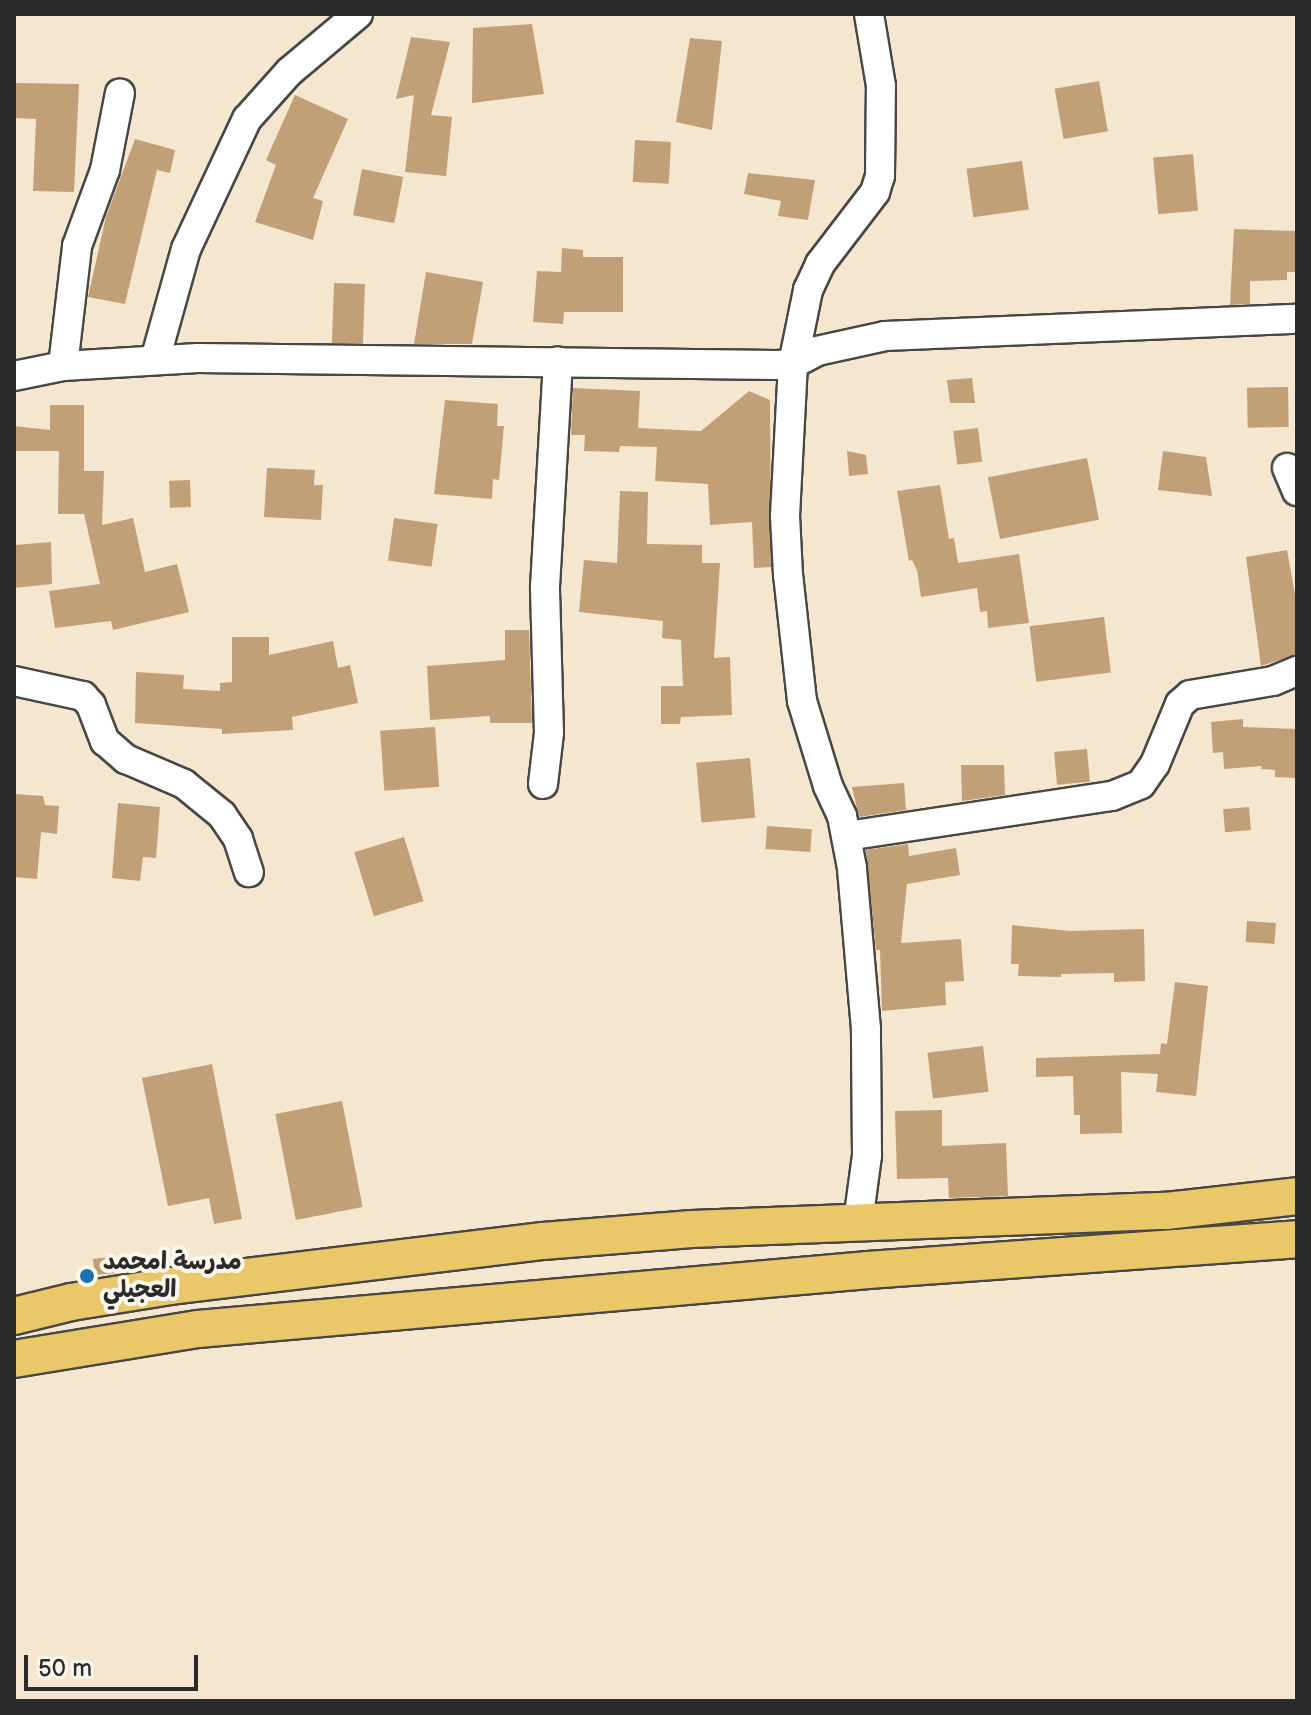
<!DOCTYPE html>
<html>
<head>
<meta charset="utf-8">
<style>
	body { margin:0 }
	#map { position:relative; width:1311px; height:1715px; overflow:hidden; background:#f5e7cf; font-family:"Balsamiq Sans","Playpen Sans Arabic",sans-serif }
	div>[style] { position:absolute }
	.building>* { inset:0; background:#c1a077; transform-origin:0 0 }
	.roads { filter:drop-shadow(2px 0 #494744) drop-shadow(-2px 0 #494744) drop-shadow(0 2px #494744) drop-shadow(0 -2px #494744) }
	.minor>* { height:28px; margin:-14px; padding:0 14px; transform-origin:14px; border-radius:14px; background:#fff }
	.major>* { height:36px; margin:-18px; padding:0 18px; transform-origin:18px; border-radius:18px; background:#eac769 }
	.dots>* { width:22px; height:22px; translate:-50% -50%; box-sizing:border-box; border:4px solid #fbf7ec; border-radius:50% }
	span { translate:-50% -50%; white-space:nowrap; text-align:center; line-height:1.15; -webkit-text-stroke:8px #fbf7ec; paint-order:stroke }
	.poi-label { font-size:24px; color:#2b2b2b; font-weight:700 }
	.left { translate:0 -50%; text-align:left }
	.frame { position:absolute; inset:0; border:16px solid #2b2b2b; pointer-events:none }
	.scale { position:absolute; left:24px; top:1655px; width:174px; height:36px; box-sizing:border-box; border:4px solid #2b2b2b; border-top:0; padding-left:10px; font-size:24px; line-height:28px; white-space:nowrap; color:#2b2b2b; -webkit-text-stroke:6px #fbf7ec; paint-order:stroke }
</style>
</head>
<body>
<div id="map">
	<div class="building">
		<i style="clip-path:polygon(532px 24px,544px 94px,472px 103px,473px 28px)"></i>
		<i style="clip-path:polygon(411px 37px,450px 42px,431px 115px,452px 117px,446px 176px,405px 172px,414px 95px,396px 99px)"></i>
		<i style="clip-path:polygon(690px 38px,722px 41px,712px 130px,676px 122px)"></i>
		<i style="left:1099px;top:81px;width:51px;height:45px;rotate:80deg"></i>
		<i style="clip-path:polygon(14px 83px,79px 84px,74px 192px,33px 191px,36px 119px,14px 118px)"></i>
		<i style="clip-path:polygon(295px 95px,348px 119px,313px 198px,323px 201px,313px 240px,255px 222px,276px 165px,266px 160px)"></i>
		<i style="clip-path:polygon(135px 139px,175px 150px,170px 173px,157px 170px,125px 304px,88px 297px,106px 217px)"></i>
		<i style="left:635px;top:140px;width:36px;height:42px;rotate:3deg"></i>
		<i style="left:1193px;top:154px;width:57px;height:40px;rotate:85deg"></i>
		<i style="left:1022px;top:161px;width:49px;height:56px;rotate:82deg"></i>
		<i style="left:362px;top:169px;width:42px;height:47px;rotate:11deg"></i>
		<i style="clip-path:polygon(748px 173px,815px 180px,808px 220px,778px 216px,781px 201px,744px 194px)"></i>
		<i style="clip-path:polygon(1234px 229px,1297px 231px,1297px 272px,1287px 272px,1287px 280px,1250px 281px,1250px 304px,1230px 305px)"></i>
		<i style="clip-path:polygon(562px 248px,583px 250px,583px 257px,623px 257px,623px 312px,564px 312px,563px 324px,533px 322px,537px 271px,561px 272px)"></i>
		<i style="clip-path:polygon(426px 272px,483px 282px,472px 344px,414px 344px)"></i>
		<i style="left:334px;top:283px;width:31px;height:60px;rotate:2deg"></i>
		<i style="clip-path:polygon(972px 378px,975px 403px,950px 403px,947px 380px)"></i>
		<i style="left:1288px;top:387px;width:40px;height:41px;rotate:89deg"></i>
		<i style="clip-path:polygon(573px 388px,640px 391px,638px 428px,701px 431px,749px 391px,770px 400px,771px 567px,754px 568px,752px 522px,710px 525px,708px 484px,655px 481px,657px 447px,620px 446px,619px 452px,584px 451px,585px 435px,571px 435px)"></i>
		<i style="clip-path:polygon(445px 400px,498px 404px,497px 426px,504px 426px,499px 480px,493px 479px,492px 499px,434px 494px)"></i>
		<i style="clip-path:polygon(50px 405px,84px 405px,84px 471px,104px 471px,102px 525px,133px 518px,145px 572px,177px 564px,189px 612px,113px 630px,111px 621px,55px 628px,49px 591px,100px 584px,84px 514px,58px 514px,59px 451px,14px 451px,14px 426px,50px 430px)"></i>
		<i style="left:978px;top:428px;width:34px;height:25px;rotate:83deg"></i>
		<i style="clip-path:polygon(847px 451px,866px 455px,868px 474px,849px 476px)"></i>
		<i style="clip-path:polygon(1163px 451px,1206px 457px,1212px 496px,1158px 490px)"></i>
		<i style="left:1087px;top:458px;width:63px;height:101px;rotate:79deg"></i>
		<i style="clip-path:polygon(267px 468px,315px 470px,314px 485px,323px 485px,321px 520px,264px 517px)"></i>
		<i style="left:190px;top:480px;width:27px;height:21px;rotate:88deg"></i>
		<i style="clip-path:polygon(940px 485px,949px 539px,954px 538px,958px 563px,1019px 554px,1029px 623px,988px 628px,987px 611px,980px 612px,977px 588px,921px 597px,917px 570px,912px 560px,909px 561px,897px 491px)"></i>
		<i style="clip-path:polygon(620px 491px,648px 492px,647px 544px,702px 545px,702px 563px,720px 563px,714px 658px,730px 657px,732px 715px,681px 717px,680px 724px,661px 724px,661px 686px,683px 686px,681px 640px,662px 638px,663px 621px,579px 612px,584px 560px,617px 563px)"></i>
		<i style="left:394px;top:518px;width:44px;height:43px;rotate:8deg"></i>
		<i style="clip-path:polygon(51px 542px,52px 584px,14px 588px,14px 545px)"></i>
		<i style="clip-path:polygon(1287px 550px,1297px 606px,1297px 654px,1261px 666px,1246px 557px)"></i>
		<i style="left:1104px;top:617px;width:56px;height:75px;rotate:83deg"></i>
		<i style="clip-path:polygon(505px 630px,529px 630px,532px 723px,490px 723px,490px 716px,430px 720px,427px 666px,505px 660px)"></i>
		<i style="clip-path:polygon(232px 637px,269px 637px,269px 655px,333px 641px,338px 668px,350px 665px,358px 703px,292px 717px,293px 730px,222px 734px,222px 729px,135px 723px,136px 672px,184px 675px,183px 689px,220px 691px,220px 683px,232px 682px)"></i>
		<i style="clip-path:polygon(1243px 719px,1243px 727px,1297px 729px,1297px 778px,1275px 777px,1275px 770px,1261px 769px,1262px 766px,1224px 769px,1223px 752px,1213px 753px,1211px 722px)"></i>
		<i style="left:435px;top:727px;width:60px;height:55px;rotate:86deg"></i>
		<i style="left:1087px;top:749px;width:33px;height:33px;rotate:85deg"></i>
		<i style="left:750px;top:758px;width:60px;height:54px;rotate:85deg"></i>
		<i style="clip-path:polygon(961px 765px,1004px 765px,1005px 795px,962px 801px)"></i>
		<i style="clip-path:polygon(904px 783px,906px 810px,859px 817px,852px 787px)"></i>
		<i style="clip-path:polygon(14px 794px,43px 796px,45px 805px,59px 806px,57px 834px,41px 832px,37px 879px,14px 877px)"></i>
		<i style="clip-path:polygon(118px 803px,160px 807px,156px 858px,143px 857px,140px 881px,112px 878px)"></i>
		<i style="left:1249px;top:807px;width:23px;height:26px;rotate:85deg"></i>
		<i style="left:767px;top:826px;width:45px;height:23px;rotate:4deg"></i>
		<i style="left:404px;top:837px;width:67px;height:52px;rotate:73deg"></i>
		<i style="clip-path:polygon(908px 844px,909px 856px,956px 848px,960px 875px,907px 884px,901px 943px,961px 939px,964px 981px,945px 982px,946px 1005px,882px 1011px,880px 950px,876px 950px,866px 850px)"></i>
		<i style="left:1247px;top:921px;width:29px;height:21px;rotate:4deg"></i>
		<i style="clip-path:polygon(1012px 925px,1070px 931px,1144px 929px,1145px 981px,1114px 982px,1114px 973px,1061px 974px,1061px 977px,1018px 976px,1019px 964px,1011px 964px)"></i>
		<i style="clip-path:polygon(1175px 982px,1208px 986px,1196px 1096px,1156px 1092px,1158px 1074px,1121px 1072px,1122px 1133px,1080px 1134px,1080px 1115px,1074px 1115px,1073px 1076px,1036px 1077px,1036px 1058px,1160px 1054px,1161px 1043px,1167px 1044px)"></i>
		<i style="left:983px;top:1046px;width:46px;height:56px;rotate:83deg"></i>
		<i style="clip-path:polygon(212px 1064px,242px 1219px,214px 1224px,209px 1198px,168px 1206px,142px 1078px)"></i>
		<i style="left:342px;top:1101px;width:108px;height:68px;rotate:79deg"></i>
		<i style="clip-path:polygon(942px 1110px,942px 1146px,1006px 1143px,1008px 1196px,949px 1198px,948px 1178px,897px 1179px,895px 1111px)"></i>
		<i style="left:118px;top:1257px;width:16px;height:25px;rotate:86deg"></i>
	</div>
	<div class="roads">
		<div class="minor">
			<i style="left:155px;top:360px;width:115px;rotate:-74.4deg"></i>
			<i style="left:186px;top:249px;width:144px;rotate:-64.9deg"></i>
			<i style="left:247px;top:119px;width:63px;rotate:-48.2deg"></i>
			<i style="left:289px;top:72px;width:90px;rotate:-40deg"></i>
			<i style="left:63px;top:366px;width:121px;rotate:-83.3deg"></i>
			<i style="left:77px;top:246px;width:81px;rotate:-69.8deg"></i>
			<i style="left:105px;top:170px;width:78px;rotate:-79deg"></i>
			<i style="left:14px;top:376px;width:50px;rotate:-11.5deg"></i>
			<i style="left:63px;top:366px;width:135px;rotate:-3.4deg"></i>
			<i style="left:198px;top:358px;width:578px;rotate:0.69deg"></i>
			<i style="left:776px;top:365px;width:17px;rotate:-3deg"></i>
			<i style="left:793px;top:364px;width:27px;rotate:-28deg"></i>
			<i style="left:817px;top:351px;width:70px;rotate:-12.4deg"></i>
			<i style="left:885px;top:336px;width:412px;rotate:-2.4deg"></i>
			<i style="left:1287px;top:468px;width:25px;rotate:67deg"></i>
			<i style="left:14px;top:681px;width:71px;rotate:12.3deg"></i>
			<i style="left:83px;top:696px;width:12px;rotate:48deg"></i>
			<i style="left:91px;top:705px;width:39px;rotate:69deg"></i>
			<i style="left:105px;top:741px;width:28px;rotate:41deg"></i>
			<i style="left:126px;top:759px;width:63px;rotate:23.3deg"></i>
			<i style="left:184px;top:784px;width:49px;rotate:39.2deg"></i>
			<i style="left:222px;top:815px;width:29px;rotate:56deg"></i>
			<i style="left:238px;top:839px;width:35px;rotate:72deg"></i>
			<i style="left:543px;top:784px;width:51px;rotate:-83.3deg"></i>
			<i style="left:549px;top:733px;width:146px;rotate:-91.6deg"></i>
			<i style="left:545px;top:587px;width:226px;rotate:-86.7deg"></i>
			<i style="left:847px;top:836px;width:268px;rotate:-8.6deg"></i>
			<i style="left:1112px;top:796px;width:31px;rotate:-22deg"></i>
			<i style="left:1141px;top:784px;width:24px;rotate:-55deg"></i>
			<i style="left:1155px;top:764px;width:65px;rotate:-67.4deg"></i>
			<i style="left:1180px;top:704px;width:13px;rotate:-42deg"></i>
			<i style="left:1190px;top:695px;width:84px;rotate:-9.6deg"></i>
			<i style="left:1273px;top:681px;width:26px;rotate:-23deg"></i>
			<i style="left:858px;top:1222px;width:68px;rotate:-82.3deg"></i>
			<i style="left:867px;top:1155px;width:126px;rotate:-90.5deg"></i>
			<i style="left:866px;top:1029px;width:162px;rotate:-95deg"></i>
			<i style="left:852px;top:868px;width:53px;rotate:-100.9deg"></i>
			<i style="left:842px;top:816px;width:33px;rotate:-115deg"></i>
			<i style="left:828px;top:786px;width:89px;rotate:-107deg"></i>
			<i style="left:802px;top:701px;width:127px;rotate:-96.3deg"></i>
			<i style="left:788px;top:575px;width:59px;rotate:-92.9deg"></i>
			<i style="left:785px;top:516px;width:152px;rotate:-87deg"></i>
			<i style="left:793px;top:364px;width:76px;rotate:-78.5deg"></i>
			<i style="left:808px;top:290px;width:29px;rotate:-65deg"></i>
			<i style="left:820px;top:264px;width:91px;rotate:-52.6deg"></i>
			<i style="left:875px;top:192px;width:17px;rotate:-73deg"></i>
			<i style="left:880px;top:176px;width:90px;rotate:-89.4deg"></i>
			<i style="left:881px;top:86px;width:73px;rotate:-99.5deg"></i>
		</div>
		<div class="major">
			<i style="left:14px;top:1316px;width:59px;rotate:-13.8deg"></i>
			<i style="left:71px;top:1302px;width:101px;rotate:-9.1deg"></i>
			<i style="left:171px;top:1286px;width:375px;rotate:-6.9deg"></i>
			<i style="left:543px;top:1241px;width:149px;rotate:-4.6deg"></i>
			<i style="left:692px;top:1229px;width:474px;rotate:-2.2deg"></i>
			<i style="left:1166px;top:1211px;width:132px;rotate:-6.5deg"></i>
			<i style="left:14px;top:1359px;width:186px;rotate:-9.3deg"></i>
			<i style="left:198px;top:1329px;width:673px;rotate:-5.03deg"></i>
			<i style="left:868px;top:1270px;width:430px;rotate:-4.1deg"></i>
		</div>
	</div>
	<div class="dots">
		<i style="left:87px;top:1276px;background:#1f6fb2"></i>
	</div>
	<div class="poi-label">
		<span class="left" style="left:103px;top:1276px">مدرسة امحمد<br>العجيلي</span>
	</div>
	<div class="frame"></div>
	<div class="scale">50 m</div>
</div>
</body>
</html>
